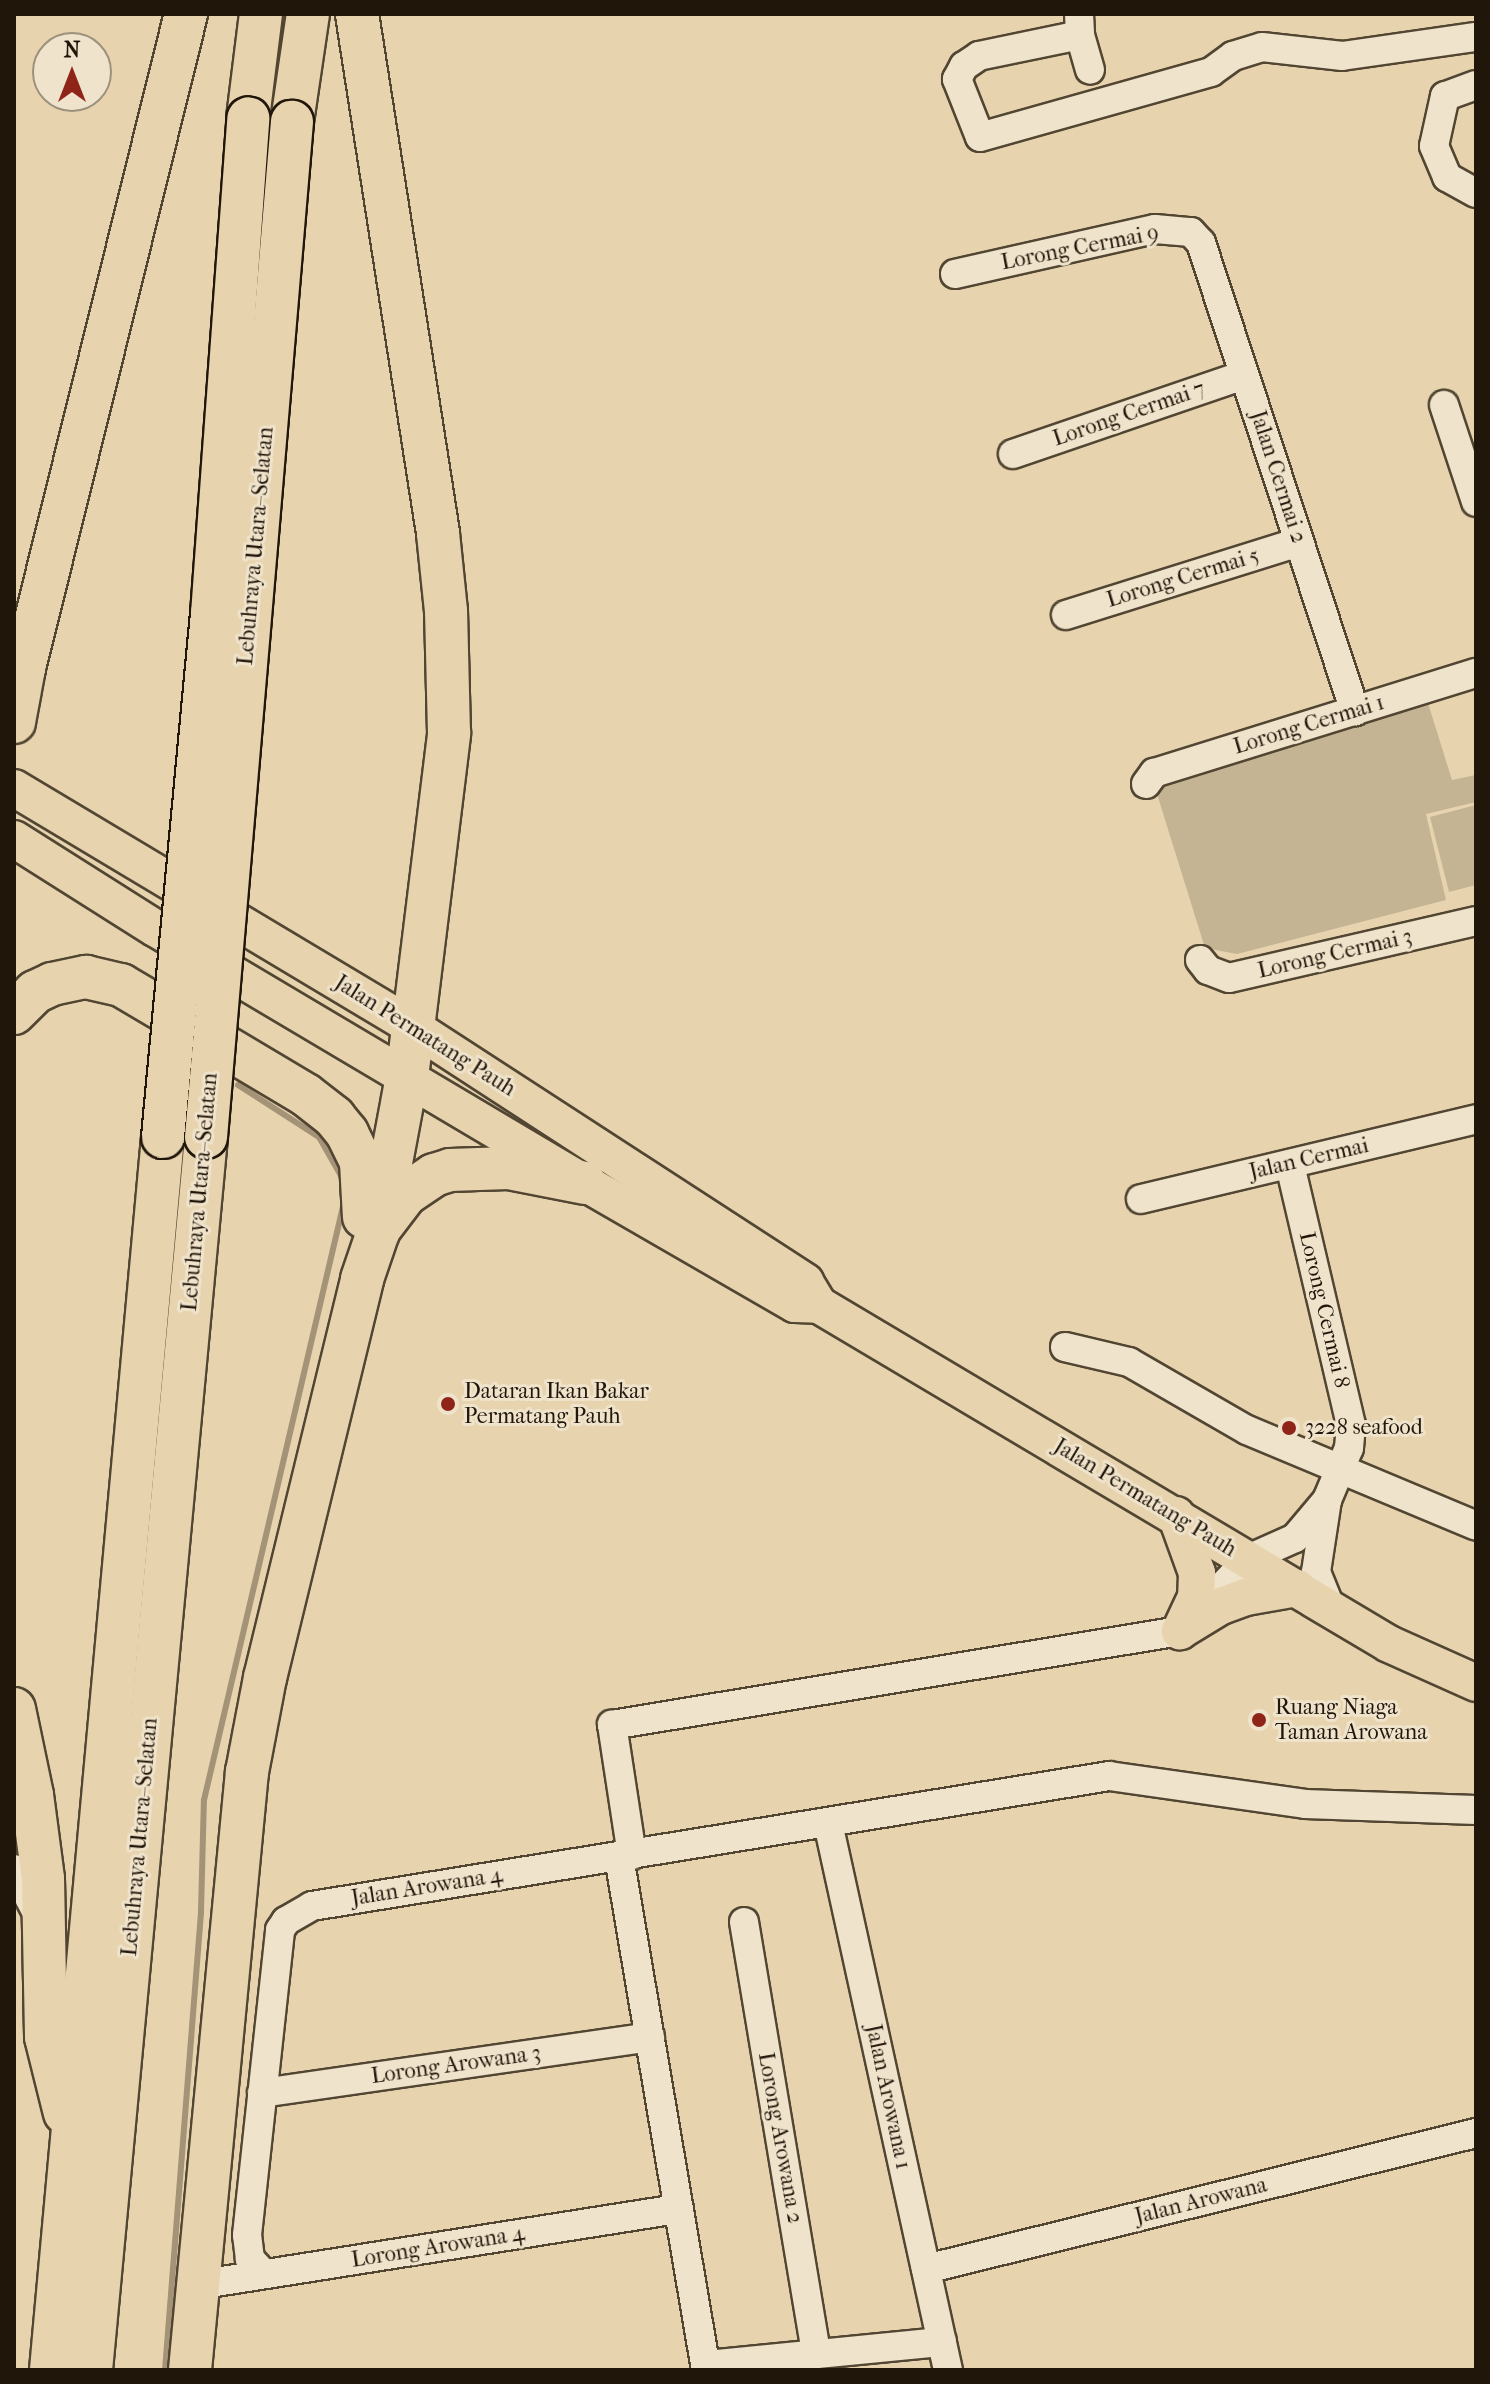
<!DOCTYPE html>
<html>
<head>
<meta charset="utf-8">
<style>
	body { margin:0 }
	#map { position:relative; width:1490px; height:2384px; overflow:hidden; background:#e7d4af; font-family:"IM FELL French Canon",serif }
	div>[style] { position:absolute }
	.green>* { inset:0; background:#c5b493 }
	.stream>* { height:6px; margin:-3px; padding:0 3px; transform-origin:3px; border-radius:3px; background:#a49377 }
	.roads { filter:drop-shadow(2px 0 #524633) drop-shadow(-2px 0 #524633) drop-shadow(0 2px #524633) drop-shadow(0 -2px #524633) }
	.minor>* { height:28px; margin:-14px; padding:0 14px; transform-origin:14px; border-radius:14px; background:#efe3cb }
	.major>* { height:36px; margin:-18px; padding:0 18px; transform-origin:18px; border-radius:18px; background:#e7d4af }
	.highway>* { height:42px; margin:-21px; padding:0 21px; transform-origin:21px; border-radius:21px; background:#e7d4af }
	.bridges { filter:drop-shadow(2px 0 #21160a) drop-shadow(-2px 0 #21160a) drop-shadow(0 2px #21160a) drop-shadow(0 -2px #21160a) }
	.highway-bridge>* { height:42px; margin:-21px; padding:0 21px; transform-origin:21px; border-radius:21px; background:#e7d4af }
	.dots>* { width:22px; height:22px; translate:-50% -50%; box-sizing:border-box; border:4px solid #efe3cb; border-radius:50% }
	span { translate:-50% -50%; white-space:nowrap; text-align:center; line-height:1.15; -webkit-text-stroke:6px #efe3cb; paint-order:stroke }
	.street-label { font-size:22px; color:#21160a }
	.poi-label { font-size:22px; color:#21160a }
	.left { translate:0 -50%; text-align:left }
	.frame { position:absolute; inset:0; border:16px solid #21160a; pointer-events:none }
	.north { position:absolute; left:32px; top:32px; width:80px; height:80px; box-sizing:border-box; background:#efe3cb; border:2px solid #9d917e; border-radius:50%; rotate:0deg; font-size:22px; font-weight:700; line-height:32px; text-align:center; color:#21160a }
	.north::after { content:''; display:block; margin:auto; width:28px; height:36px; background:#8f2418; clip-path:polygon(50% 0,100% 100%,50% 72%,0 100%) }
</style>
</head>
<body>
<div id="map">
	<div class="green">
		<i style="clip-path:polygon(1428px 703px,1452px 780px,1476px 775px,1476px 802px,1426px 814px,1446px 900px,1237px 954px,1205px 948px,1157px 794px,1164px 780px)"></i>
		<i style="clip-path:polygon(1476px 805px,1476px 885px,1449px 892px,1430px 817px)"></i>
	</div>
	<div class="stream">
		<i style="left:238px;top:1085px;width:96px;rotate:32.7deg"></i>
		<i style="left:319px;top:1137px;width:48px;rotate:60.3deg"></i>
		<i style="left:165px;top:2370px;width:460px;rotate:-85.5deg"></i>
		<i style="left:201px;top:1911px;width:111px;rotate:-88.5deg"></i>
		<i style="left:204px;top:1800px;width:614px;rotate:-76.82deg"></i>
	</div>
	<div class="roads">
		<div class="minor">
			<i style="left:1079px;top:14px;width:21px;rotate:87deg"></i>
			<i style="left:1080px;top:35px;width:36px;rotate:74deg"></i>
			<i style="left:1080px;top:35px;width:103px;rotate:168.3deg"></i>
			<i style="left:979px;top:56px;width:18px;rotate:146deg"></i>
			<i style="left:964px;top:66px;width:15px;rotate:118deg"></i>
			<i style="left:957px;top:79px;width:62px;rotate:68.4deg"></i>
			<i style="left:980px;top:137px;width:240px;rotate:-15.7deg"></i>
			<i style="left:1211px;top:72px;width:27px;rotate:-36deg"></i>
			<i style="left:1233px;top:56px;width:30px;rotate:-17deg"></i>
			<i style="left:1262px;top:47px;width:81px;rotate:6.4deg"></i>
			<i style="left:1342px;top:56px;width:135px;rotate:-8.1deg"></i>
			<i style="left:1476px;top:85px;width:33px;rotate:160deg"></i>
			<i style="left:1445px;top:96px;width:51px;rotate:102.4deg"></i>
			<i style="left:1434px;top:146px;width:34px;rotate:67deg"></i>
			<i style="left:1447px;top:177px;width:33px;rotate:29deg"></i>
			<i style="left:955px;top:274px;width:205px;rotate:-12.7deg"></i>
			<i style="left:1155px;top:229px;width:36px;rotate:5deg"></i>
			<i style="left:1191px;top:232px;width:15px;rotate:48deg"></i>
			<i style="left:1201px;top:243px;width:493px;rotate:71.8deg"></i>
			<i style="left:1444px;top:405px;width:102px;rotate:71.7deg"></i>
			<i style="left:1013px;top:454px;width:244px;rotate:-18.9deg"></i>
			<i style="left:1066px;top:615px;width:244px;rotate:-17.4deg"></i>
			<i style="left:1146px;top:784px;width:14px;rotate:-54deg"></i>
			<i style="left:1154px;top:773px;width:337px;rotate:-17.3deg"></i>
			<i style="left:1200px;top:960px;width:13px;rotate:51deg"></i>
			<i style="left:1208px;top:970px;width:22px;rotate:21deg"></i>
			<i style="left:1229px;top:978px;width:253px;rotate:-13deg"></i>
			<i style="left:1141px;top:1199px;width:344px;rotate:-13.4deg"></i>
			<i style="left:1065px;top:1347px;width:66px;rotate:13.2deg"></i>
			<i style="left:1129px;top:1362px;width:136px;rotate:30deg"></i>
			<i style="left:1247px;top:1430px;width:248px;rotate:22.7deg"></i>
			<i style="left:1327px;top:1500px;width:73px;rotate:98.7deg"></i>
			<i style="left:1316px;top:1572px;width:40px;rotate:68deg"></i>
			<i style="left:828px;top:1823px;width:560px;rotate:77.63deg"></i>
			<i style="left:632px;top:1855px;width:132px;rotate:-98.7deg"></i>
			<i style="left:612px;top:1725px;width:576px;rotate:-9.4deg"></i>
			<i style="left:1180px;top:1631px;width:99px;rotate:-46.6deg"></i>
			<i style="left:1248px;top:1559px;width:51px;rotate:-24.1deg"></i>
			<i style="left:1295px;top:1538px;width:50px;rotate:-49.9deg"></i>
			<i style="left:1327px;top:1500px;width:56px;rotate:-67.1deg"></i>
			<i style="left:1349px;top:1448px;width:23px;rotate:-85deg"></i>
			<i style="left:1351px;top:1425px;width:268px;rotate:-103.2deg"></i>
			<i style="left:619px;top:1857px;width:520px;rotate:80.37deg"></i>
			<i style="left:14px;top:1869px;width:52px;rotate:62.4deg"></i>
			<i style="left:744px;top:1922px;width:438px;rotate:80.5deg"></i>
			<i style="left:262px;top:2093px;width:392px;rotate:-8.2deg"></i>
			<i style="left:926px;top:2269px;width:567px;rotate:-13.89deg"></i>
			<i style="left:264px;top:2274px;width:21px;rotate:-133deg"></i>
			<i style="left:250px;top:2259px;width:24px;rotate:-97deg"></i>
			<i style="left:247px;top:2235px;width:307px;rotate:-83.8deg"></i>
			<i style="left:280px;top:1930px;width:11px;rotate:-56deg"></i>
			<i style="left:286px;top:1921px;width:30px;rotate:-30deg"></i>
			<i style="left:312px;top:1906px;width:808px;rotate:-9.26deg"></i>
			<i style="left:1109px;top:1776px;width:198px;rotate:8.1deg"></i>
			<i style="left:1305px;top:1804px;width:171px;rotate:2deg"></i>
			<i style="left:197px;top:2285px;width:488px;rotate:-9deg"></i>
			<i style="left:706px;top:2365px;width:237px;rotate:-5.6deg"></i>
		</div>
		<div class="major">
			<i style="left:14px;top:788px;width:465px;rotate:30.9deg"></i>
			<i style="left:413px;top:1027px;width:468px;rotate:33deg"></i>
			<i style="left:805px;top:1282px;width:27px;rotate:59deg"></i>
			<i style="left:819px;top:1305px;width:663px;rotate:30.74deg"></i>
			<i style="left:1389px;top:1644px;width:95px;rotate:24.1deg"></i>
			<i style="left:14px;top:839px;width:167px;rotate:32.3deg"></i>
			<i style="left:155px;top:928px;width:500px;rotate:30.7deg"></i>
			<i style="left:585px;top:1183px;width:242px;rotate:30deg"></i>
			<i style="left:795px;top:1304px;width:24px;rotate:2deg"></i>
			<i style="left:1176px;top:1515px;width:62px;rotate:70.1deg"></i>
			<i style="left:1197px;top:1573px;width:24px;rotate:92deg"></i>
			<i style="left:1196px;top:1597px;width:38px;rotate:115deg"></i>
			<i style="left:1180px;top:1631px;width:48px;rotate:-31.4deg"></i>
			<i style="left:1221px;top:1606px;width:27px;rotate:-20deg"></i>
			<i style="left:1246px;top:1597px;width:52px;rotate:-10deg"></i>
		</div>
		<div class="highway">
			<i style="left:248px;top:118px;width:105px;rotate:-82.9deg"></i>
			<i style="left:292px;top:122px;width:109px;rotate:-81.6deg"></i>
			<i style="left:14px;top:722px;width:55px;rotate:-79.5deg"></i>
			<i style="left:24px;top:668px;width:674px;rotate:-76.09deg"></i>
			<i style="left:14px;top:1013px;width:30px;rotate:-45deg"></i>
			<i style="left:35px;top:992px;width:19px;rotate:-25deg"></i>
			<i style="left:52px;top:984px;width:35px;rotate:-12deg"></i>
			<i style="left:86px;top:977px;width:36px;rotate:13deg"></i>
			<i style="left:121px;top:985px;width:88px;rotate:30.6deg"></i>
			<i style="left:197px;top:1030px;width:127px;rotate:30.8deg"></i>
			<i style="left:306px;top:1095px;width:36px;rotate:38deg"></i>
			<i style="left:334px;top:1117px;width:21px;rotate:51deg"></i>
			<i style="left:347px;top:1133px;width:32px;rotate:64deg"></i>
			<i style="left:361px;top:1162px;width:55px;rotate:86.9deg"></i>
			<i style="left:380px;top:1228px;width:43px;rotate:-52.6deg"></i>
			<i style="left:406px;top:1194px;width:34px;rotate:-34deg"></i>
			<i style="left:434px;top:1175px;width:17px;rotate:-17deg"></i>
			<i style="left:450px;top:1170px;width:58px;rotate:-2deg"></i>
			<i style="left:508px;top:1168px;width:78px;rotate:11deg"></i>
			<i style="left:14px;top:1709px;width:88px;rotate:78.2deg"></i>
			<i style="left:32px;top:1795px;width:85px;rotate:82.5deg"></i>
			<i style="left:43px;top:1879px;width:158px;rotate:88.9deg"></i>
			<i style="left:46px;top:2037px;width:78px;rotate:76deg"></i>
			<i style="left:51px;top:2370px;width:1238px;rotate:-84.81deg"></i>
			<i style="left:91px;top:2370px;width:1238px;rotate:-84.67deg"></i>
			<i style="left:190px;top:2370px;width:601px;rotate:-84.56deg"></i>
			<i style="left:247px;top:1772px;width:96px;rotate:-79.2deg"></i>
			<i style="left:265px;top:1678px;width:411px;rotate:-76.3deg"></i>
			<i style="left:362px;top:1279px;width:50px;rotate:-71.2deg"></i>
			<i style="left:378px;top:1232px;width:158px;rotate:-79.4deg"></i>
			<i style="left:407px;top:1077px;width:347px;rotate:-83deg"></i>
			<i style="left:449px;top:733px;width:122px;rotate:-91.4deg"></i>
			<i style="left:446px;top:611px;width:78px;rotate:-95.9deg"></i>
			<i style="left:438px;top:533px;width:525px;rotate:-98.87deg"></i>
		</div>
	</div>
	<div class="bridges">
		<div class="highway-bridge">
			<i style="left:163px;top:1137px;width:525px;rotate:-84.65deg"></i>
			<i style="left:212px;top:614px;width:497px;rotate:-85.8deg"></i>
			<i style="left:206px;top:1137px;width:1019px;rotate:-85.16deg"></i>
		</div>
	</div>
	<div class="dots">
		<i style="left:448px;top:1404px;background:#8f2418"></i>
		<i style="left:1289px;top:1428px;background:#8f2418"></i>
		<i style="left:1259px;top:1720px;background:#8f2418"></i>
	</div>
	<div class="street-label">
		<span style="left:1080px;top:248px;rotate:-11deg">Lorong Cermai 9</span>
		<span style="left:1129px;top:414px;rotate:-19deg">Lorong Cermai 7</span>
		<span style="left:1278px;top:477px;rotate:72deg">Jalan Cermai 2</span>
		<span style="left:256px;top:546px;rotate:-85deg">Lebuhraya Utara–Selatan</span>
		<span style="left:1183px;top:578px;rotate:-17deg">Lorong Cermai 5</span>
		<span style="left:1309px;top:725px;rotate:-17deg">Lorong Cermai 1</span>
		<span style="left:1335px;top:954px;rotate:-13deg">Lorong Cermai 3</span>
		<span style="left:425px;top:1036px;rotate:32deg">Jalan Permatang Pauh</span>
		<span style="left:1309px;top:1159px;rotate:-13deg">Jalan Cermai</span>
		<span style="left:200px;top:1192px;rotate:-85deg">Lebuhraya Utara–Selatan</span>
		<span style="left:1324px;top:1310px;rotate:77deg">Lorong Cermai 8</span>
		<span style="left:1145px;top:1498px;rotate:31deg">Jalan Permatang Pauh</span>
		<span style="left:140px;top:1837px;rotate:-85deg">Lebuhraya Utara–Selatan</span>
		<span style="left:427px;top:1887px;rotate:-9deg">Jalan Arowana 4</span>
		<span style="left:456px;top:2065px;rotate:-8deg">Lorong Arowana 3</span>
		<span style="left:888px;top:2097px;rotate:78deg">Jalan Arowana 1</span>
		<span style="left:780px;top:2138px;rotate:80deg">Lorong Arowana 2</span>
		<span style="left:1201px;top:2201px;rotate:-14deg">Jalan Arowana</span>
		<span style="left:438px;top:2247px;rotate:-9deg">Lorong Arowana 4</span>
	</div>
	<div class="poi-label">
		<span class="left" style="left:464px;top:1404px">Dataran Ikan Bakar<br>Permatang Pauh</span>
		<span class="left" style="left:1305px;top:1428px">3228 seafood</span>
		<span class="left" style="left:1275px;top:1720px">Ruang Niaga<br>Taman Arowana</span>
	</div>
	<div class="frame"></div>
	<div class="north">N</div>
</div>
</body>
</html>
